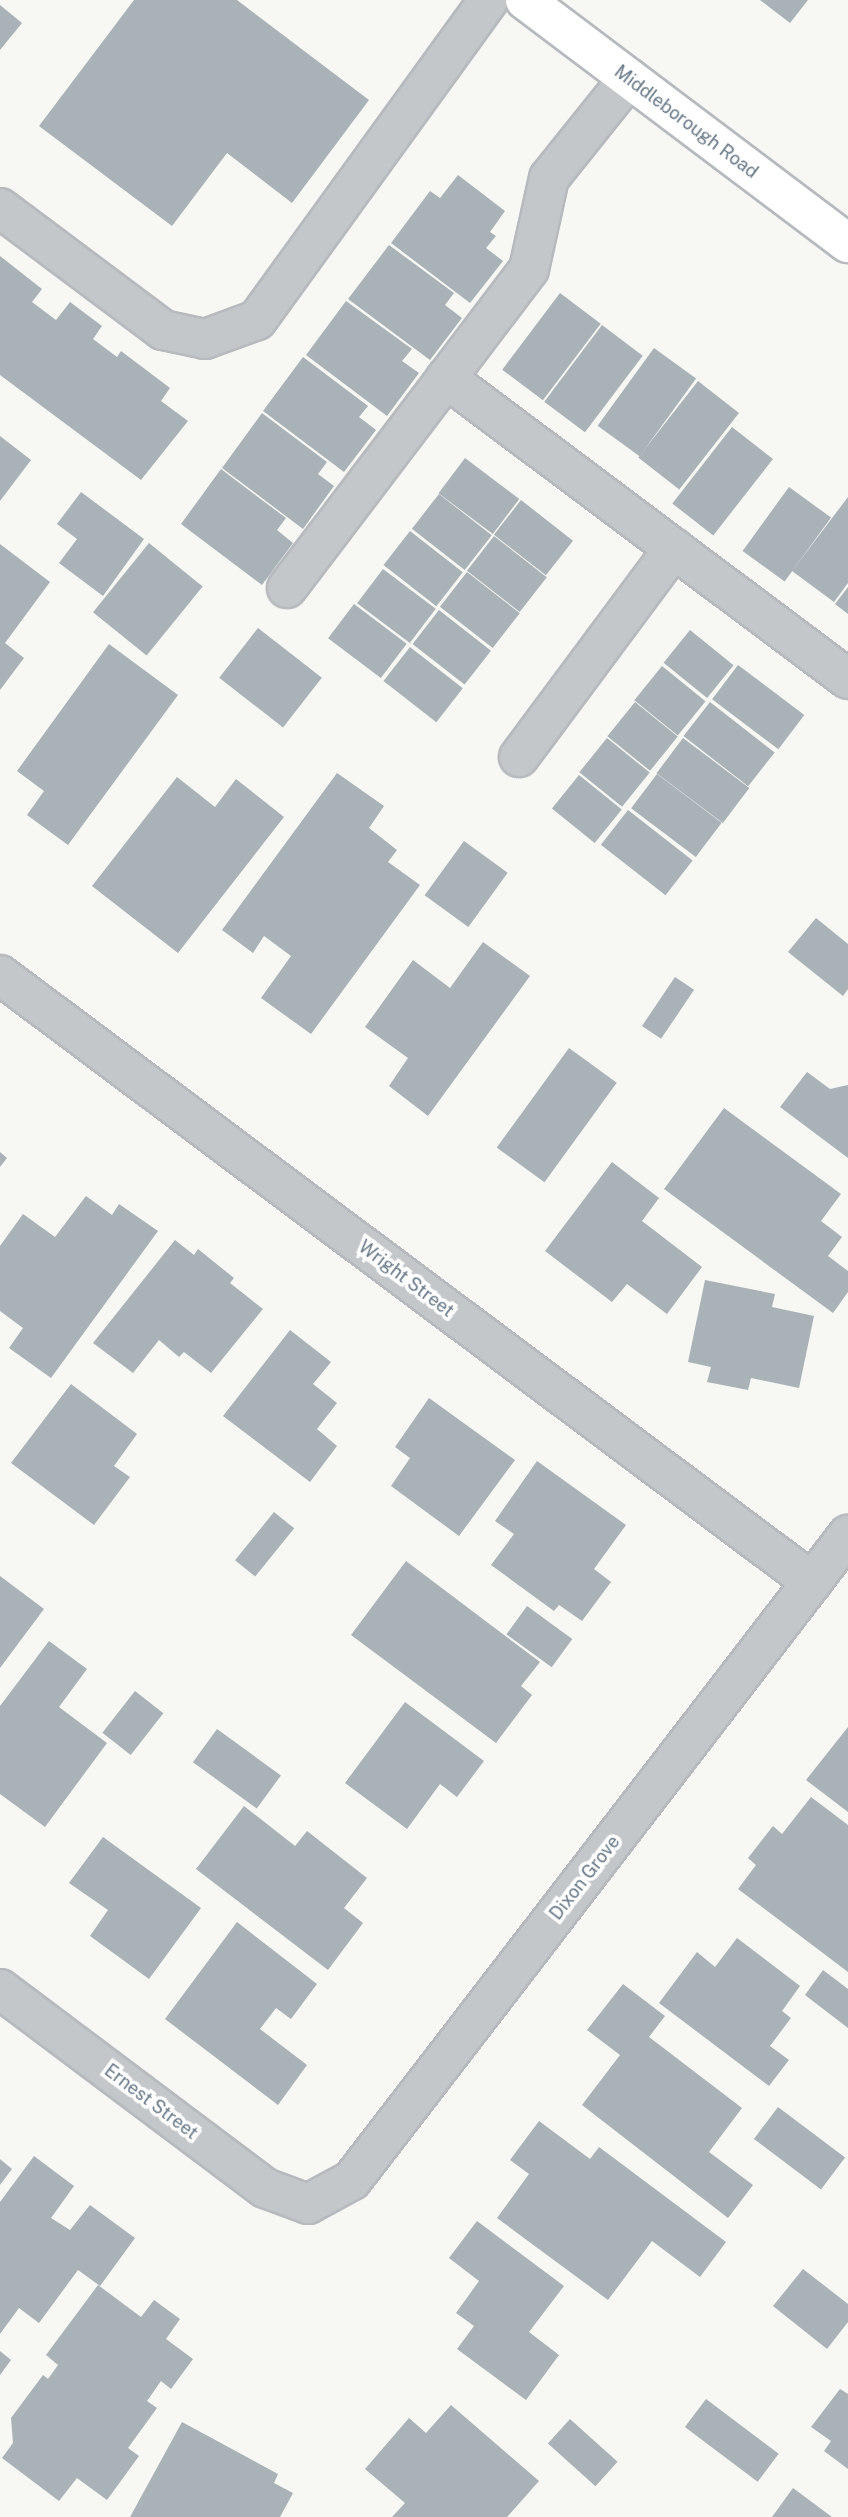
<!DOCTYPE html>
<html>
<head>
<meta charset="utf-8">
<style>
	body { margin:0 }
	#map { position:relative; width:848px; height:2517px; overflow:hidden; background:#f7f7f4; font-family:"Public Sans",sans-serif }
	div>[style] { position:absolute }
	.building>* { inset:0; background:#a9b2b7; transform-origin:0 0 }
	.roads { filter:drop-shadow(2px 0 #b6babe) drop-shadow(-2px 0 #b6babe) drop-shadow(0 2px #b6babe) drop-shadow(0 -2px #b6babe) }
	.minor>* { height:38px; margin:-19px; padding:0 19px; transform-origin:19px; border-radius:19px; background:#c3c7ca }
	.major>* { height:38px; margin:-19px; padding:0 19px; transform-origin:19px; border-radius:19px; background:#fff }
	span { translate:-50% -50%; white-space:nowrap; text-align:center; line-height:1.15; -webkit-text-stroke:7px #fff; paint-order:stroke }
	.street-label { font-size:18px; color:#667785 }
</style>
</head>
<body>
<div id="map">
	<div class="building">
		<i style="clip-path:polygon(134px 0,237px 0,369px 100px,292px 203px,227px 153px,172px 226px,39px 126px)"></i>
		<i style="clip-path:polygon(760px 0,808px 0,790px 23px)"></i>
		<i style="clip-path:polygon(0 5px,22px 23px,0 50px)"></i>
		<i style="clip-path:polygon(458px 175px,505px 211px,490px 232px,496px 236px,486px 248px,503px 261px,470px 303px,391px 243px,430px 191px,440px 198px)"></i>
		<i style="clip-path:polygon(389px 245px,454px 293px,445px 305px,462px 318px,430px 360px,348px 299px)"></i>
		<i style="clip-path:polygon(0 256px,42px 289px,32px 302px,56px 320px,70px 302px,102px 326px,93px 339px,117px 357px,121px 351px,170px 388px,161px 401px,188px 421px,141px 480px,0 375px)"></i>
		<i style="left:560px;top:293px;width:51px;height:96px;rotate:37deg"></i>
		<i style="clip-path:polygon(346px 301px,412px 349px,402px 361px,419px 373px,387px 416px,306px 355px)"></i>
		<i style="left:602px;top:325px;width:51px;height:96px;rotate:37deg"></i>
		<i style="left:654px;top:348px;width:52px;height:96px;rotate:36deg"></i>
		<i style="clip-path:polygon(303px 357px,368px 406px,359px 417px,376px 430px,344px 472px,263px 411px)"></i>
		<i style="left:698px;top:381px;width:52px;height:97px;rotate:38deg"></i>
		<i style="clip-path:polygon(262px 413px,327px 462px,318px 474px,334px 486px,303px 529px,222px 468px)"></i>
		<i style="left:732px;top:427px;width:52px;height:97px;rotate:38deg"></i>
		<i style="clip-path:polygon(0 436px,31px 460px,0 501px)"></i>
		<i style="left:465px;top:458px;width:68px;height:44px;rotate:37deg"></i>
		<i style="clip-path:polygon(221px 469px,286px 518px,277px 530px,293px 543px,262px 585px,181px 524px)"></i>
		<i style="left:789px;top:487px;width:52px;height:79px;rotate:36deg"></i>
		<i style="clip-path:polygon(81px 492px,144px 539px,103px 596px,59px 563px,77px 539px,57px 524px)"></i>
		<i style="left:439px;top:494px;width:67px;height:44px;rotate:38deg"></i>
		<i style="clip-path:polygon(848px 497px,848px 583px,834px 602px,792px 571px)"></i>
		<i style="left:521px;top:500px;width:66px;height:44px;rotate:38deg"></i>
		<i style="left:410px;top:531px;width:67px;height:43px;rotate:38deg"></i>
		<i style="left:494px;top:536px;width:67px;height:44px;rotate:38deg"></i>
		<i style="left:149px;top:543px;width:69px;height:89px;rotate:39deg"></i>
		<i style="clip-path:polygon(0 544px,50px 582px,5px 643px,24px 658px,0 690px)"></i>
		<i style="left:383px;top:569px;width:66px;height:43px;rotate:37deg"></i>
		<i style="left:467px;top:572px;width:67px;height:44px;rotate:38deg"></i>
		<i style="clip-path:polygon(848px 587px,848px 614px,835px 604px)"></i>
		<i style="left:354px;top:604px;width:66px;height:43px;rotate:37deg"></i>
		<i style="left:439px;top:610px;width:66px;height:43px;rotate:38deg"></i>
		<i style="left:258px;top:628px;width:81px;height:63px;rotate:38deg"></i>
		<i style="left:690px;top:630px;width:56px;height:42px;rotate:39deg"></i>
		<i style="clip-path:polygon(109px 644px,178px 695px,68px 845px,27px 815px,44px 791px,17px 771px)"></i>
		<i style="left:410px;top:647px;width:67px;height:43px;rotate:38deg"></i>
		<i style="left:738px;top:665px;width:83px;height:43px;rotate:37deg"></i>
		<i style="left:662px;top:666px;width:56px;height:44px;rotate:39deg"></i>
		<i style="left:635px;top:702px;width:55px;height:44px;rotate:39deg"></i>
		<i style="left:710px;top:702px;width:82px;height:43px;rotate:38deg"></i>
		<i style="left:607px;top:738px;width:55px;height:44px;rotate:39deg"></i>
		<i style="left:683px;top:738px;width:83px;height:44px;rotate:37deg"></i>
		<i style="clip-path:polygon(337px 773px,384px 806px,369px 828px,397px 850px,388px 862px,420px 885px,311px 1034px,261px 998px,291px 956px,264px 936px,253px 953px,222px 930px)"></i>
		<i style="left:657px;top:774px;width:81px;height:43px;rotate:37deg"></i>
		<i style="left:579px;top:775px;width:55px;height:43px;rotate:39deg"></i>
		<i style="clip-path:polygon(177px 777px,215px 807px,236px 779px,284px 817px,178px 953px,92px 886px)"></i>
		<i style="left:628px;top:810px;width:82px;height:44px;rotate:38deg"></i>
		<i style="left:464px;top:841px;width:54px;height:67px;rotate:36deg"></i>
		<i style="clip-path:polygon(816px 918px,848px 944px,848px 989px,843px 996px,788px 952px)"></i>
		<i style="clip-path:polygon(483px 942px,530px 976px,428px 1116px,389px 1086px,408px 1058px,365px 1027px,413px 960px,450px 988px)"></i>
		<i style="left:675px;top:977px;width:23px;height:59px;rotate:34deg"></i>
		<i style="left:569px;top:1048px;width:59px;height:123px;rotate:36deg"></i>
		<i style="clip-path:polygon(807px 1072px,830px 1089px,848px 1085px,848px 1158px,780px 1107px)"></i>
		<i style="clip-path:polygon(724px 1108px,841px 1194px,821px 1221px,842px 1237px,828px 1256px,848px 1271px,848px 1292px,833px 1313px,664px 1189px)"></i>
		<i style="clip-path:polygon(0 1152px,7px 1158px,0 1167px)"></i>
		<i style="clip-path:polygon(612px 1162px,659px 1198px,642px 1221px,702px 1267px,667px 1314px,627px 1284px,612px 1302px,545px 1251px)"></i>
		<i style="clip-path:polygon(86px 1196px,112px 1215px,119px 1204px,158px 1231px,51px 1378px,9px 1348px,23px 1328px,0 1311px,0 1246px,23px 1214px,55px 1237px)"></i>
		<i style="clip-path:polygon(175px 1240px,194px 1255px,198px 1249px,234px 1278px,230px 1283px,263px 1309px,211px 1373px,184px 1352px,179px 1357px,159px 1340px,133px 1373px,93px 1343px)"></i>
		<i style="clip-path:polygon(705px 1280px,775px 1294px,772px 1307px,814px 1316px,799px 1388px,751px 1378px,748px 1390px,707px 1382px,711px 1367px,688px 1362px)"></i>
		<i style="clip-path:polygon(290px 1330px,331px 1362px,313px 1384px,337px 1403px,317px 1429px,337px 1446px,310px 1482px,223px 1416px)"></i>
		<i style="clip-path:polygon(71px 1384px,137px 1434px,114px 1466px,130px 1477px,94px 1525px,11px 1463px)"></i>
		<i style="clip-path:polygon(429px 1398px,515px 1460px,459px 1536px,391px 1486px,410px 1458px,395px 1447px)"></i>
		<i style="clip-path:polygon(537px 1461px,626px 1525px,594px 1569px,611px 1582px,582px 1621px,559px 1605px,554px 1611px,491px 1565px,514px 1534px,495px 1521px)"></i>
		<i style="left:274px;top:1512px;width:26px;height:62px;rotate:39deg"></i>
		<i style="clip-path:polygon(406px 1561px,540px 1662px,521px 1686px,532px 1695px,496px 1743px,351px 1635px)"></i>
		<i style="clip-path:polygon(0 1576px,44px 1609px,0 1668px)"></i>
		<i style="left:527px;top:1606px;width:56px;height:35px;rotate:36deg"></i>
		<i style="clip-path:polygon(49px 1641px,87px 1669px,59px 1707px,107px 1743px,45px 1827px,0 1794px,0 1706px)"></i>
		<i style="left:135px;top:1691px;width:36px;height:53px;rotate:38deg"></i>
		<i style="clip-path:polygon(405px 1702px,484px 1761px,457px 1797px,440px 1784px,407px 1829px,345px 1783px)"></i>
		<i style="clip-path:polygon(848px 1727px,848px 1812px,806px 1780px)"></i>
		<i style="left:217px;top:1729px;width:79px;height:41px;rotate:36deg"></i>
		<i style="clip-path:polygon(811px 1797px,848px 1825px,848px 1972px,738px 1889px,756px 1865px,748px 1858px,773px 1826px,782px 1834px)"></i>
		<i style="clip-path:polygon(244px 1806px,295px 1846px,307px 1831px,367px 1878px,344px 1908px,363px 1923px,328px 1970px,196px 1869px)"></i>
		<i style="clip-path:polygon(103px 1837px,201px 1908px,149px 1979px,90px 1936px,108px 1910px,69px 1883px)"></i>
		<i style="clip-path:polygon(237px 1922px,317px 1984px,291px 2019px,276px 2008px,260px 2029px,307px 2065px,278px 2105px,165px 2019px)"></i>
		<i style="clip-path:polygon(737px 1938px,800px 1986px,782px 2011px,791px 2018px,770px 2046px,789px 2060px,769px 2086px,659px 2003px,697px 1952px,715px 1967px)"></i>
		<i style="clip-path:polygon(823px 1970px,848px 1989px,848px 2028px,805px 1995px)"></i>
		<i style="clip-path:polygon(623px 1984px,665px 2016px,649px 2037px,742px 2108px,709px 2152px,753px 2185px,728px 2218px,582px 2105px,620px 2055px,587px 2030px)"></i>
		<i style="left:778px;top:2107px;width:84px;height:40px;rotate:37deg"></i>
		<i style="clip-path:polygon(539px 2121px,590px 2159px,599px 2147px,726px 2242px,700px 2277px,652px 2241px,608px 2300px,497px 2218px,529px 2174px,510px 2160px)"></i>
		<i style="clip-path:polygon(34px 2156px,74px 2186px,51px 2218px,70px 2230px,90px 2205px,135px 2238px,100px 2286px,78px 2270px,39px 2323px,19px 2308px,0 2334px,0 2202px)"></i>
		<i style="clip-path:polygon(0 2159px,12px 2169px,0 2185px)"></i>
		<i style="clip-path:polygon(477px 2221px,564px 2286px,529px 2332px,559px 2355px,526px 2400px,457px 2349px,474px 2326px,456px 2313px,479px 2281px,449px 2258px)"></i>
		<i style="clip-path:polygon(803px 2269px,848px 2304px,848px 2322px,827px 2349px,773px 2306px)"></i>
		<i style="clip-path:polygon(98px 2285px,141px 2317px,154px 2300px,180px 2319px,166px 2339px,193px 2359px,171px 2389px,161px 2381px,147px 2401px,157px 2408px,128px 2448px,139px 2456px,107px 2500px,77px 2478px,59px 2501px,2px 2458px,13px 2443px,11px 2418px,43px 2375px,48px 2379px,58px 2365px,46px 2355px)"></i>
		<i style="clip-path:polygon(0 2351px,11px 2360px,0 2375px)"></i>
		<i style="clip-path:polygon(840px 2389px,848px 2394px,848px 2469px,824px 2451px,831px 2441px,811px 2427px)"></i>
		<i style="left:706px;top:2399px;width:91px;height:35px;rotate:37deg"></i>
		<i style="clip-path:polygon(451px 2405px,539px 2481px,507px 2517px,392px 2517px,405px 2503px,365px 2469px,409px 2418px,426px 2433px)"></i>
		<i style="left:570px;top:2419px;width:64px;height:33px;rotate:42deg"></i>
		<i style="clip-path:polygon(182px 2422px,278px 2474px,274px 2483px,293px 2493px,280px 2517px,130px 2517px)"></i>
		<i style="clip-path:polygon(793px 2488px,832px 2517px,772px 2517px)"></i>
	</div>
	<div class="roads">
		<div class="minor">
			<i style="left:0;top:208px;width:204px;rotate:36.8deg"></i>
			<i style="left:163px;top:330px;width:43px;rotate:12.1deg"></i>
			<i style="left:205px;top:339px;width:55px;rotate:-20.1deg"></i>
			<i style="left:257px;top:320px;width:395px;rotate:-54.1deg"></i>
			<i style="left:446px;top:378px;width:502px;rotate:36.82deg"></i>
			<i style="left:287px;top:588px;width:400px;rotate:-52.8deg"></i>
			<i style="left:529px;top:269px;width:93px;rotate:-77.6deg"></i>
			<i style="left:549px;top:178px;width:128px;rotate:-51.3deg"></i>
			<i style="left:519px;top:757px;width:260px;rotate:-53.4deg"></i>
			<i style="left:0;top:975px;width:1014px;rotate:36.78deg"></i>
			<i style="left:0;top:1989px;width:331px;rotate:36.9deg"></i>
			<i style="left:265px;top:2188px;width:46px;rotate:20.4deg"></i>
			<i style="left:308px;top:2204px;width:50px;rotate:-28.6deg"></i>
			<i style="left:352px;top:2180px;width:814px;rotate:-52.44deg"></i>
		</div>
		<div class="major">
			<i style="left:525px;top:0;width:404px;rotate:37deg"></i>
		</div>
	</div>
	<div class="street-label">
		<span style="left:686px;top:122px;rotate:37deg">Middleborough Road</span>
		<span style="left:406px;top:1279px;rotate:37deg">Wright Street</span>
		<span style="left:585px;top:1878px;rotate:-52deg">Dixon Grove</span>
		<span style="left:151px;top:2102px;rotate:37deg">Ernest Street</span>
	</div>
</div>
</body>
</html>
